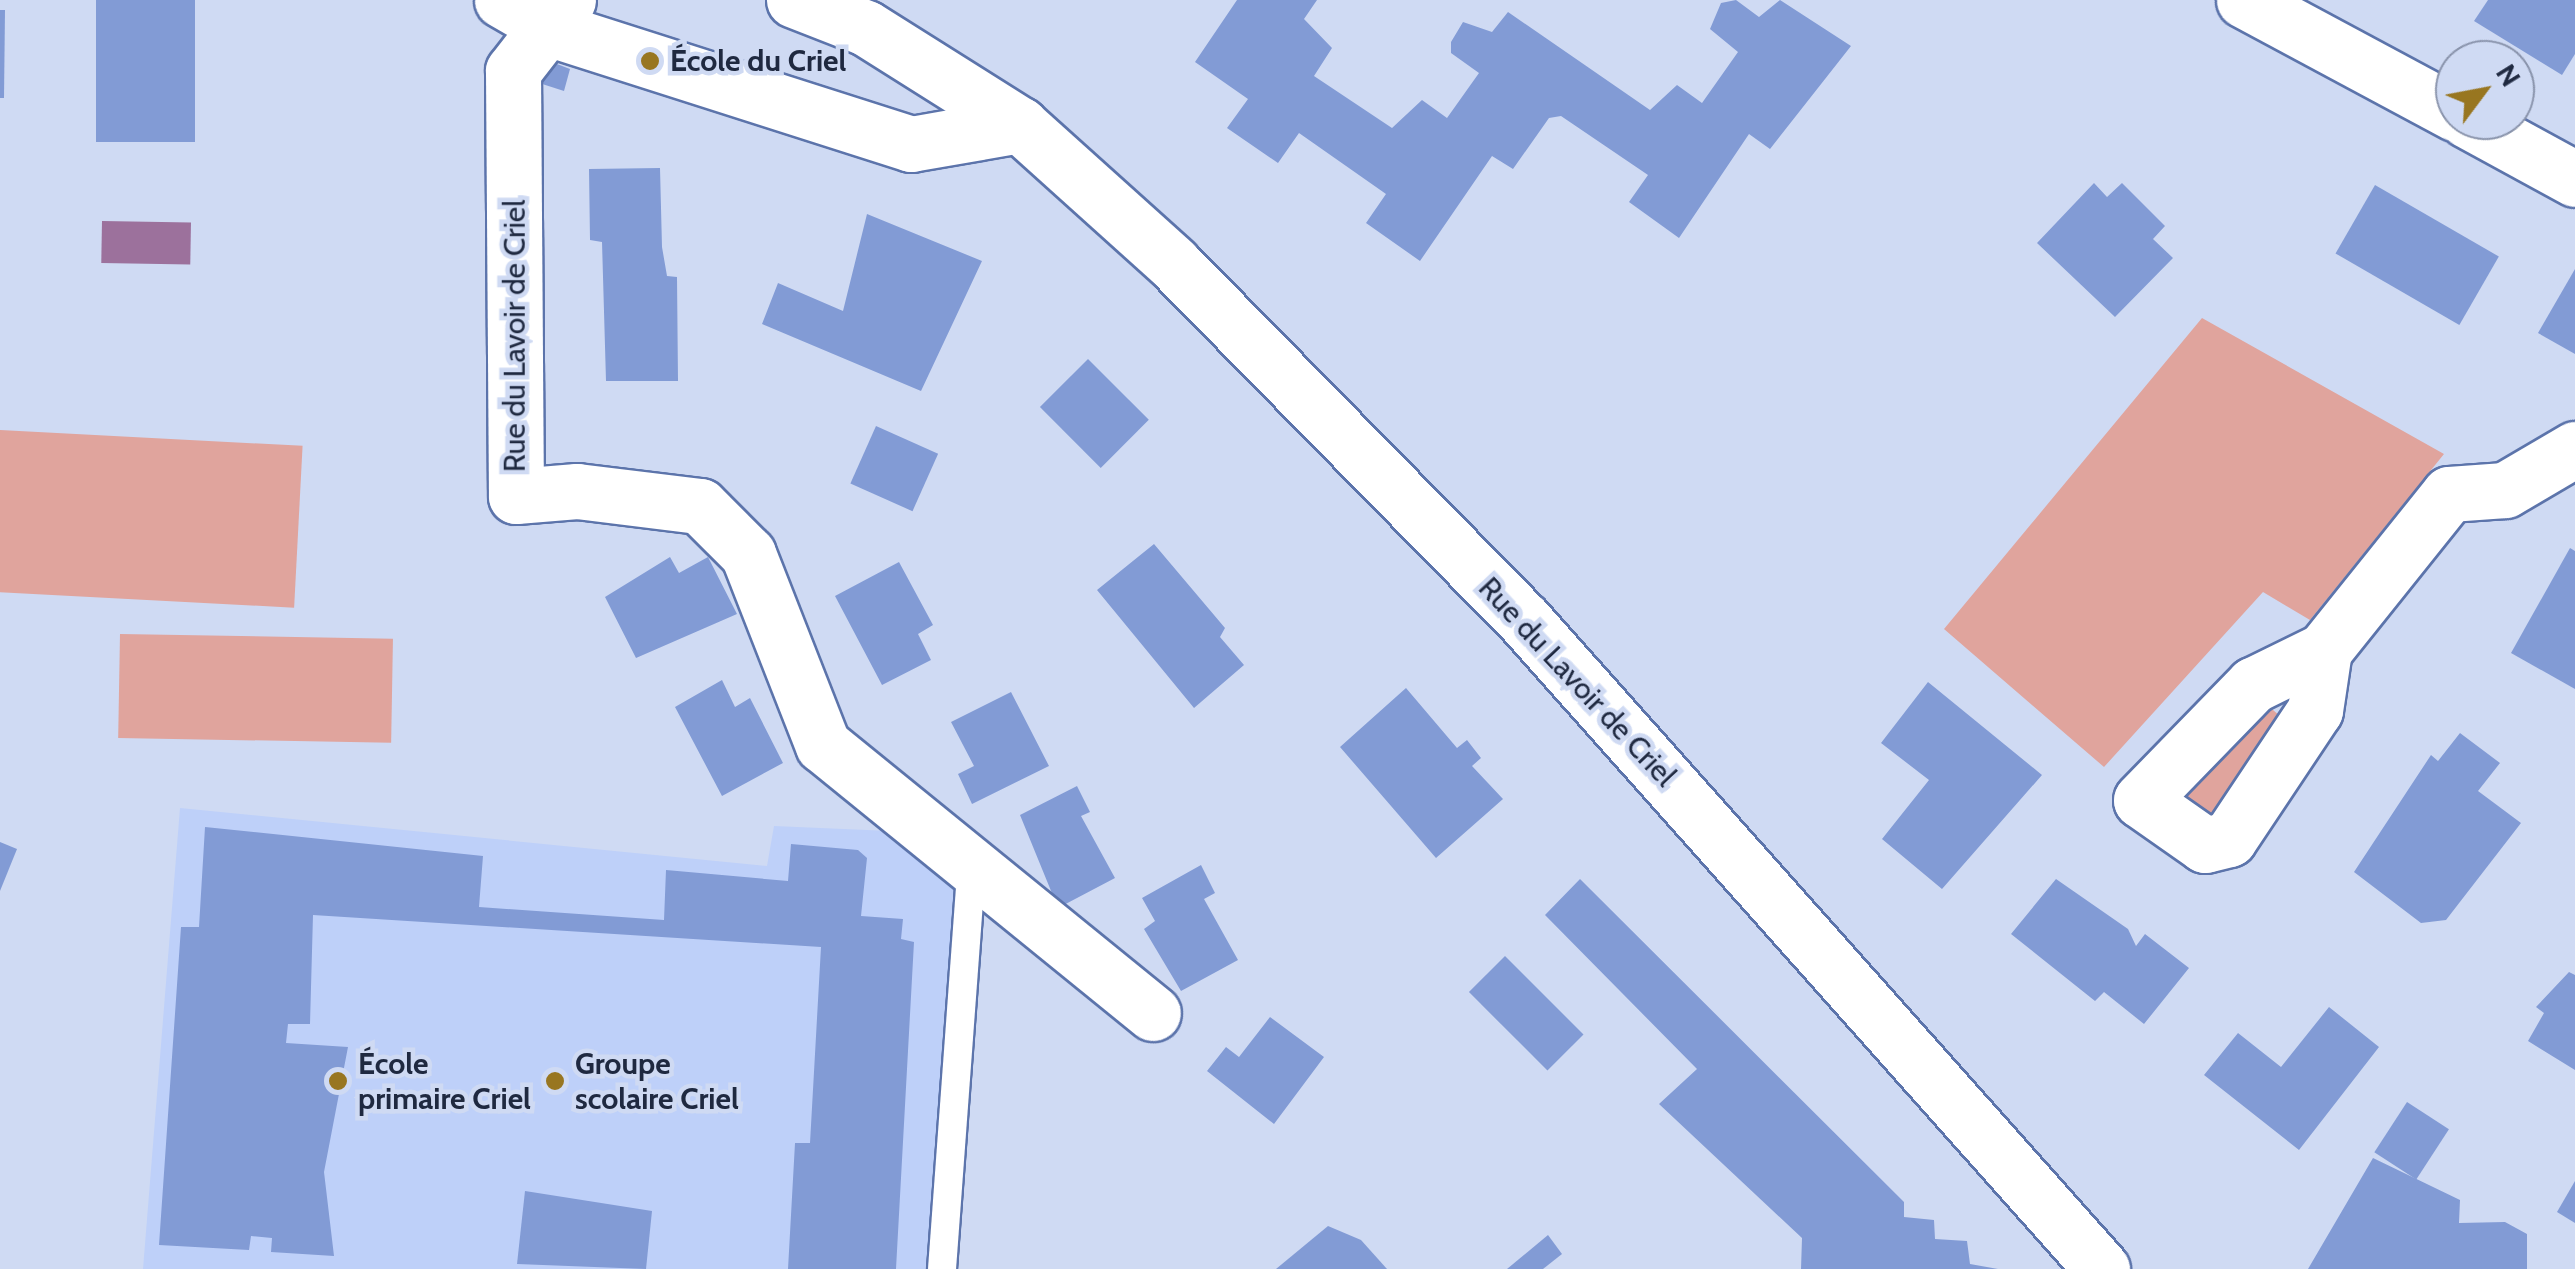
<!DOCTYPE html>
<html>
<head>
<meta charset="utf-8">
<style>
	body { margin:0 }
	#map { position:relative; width:2575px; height:1269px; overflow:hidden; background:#cfdaf3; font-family:Cabin,sans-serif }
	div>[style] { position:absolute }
	.built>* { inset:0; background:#bed0f9 }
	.green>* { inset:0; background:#e0a49d; transform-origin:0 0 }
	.water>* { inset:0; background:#9c719c; transform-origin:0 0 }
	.building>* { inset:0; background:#829bd5; transform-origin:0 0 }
	.roads { filter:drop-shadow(2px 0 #5c74ab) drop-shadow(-2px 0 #5c74ab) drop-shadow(0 2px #5c74ab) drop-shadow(0 -2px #5c74ab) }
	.lane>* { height:28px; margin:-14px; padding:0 14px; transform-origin:14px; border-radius:14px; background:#fff }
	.street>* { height:55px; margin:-27.5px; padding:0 27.5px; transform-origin:27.5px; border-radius:27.5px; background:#fff }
	.secondary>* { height:55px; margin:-27.5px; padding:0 27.5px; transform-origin:27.5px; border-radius:27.5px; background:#fff }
	.dots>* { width:28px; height:28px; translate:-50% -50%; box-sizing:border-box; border:5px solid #cfdaf3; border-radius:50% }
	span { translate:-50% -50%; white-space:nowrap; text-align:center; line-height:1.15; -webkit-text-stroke:9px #cfdaf3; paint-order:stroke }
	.poi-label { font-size:30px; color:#1f2940; font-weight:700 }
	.left { translate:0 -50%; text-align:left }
	.street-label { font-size:30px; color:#1f2940 }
	.north { position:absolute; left:2435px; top:40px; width:100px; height:100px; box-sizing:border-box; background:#cfdaf3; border:2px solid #8993ab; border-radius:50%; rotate:58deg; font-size:28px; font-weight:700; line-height:40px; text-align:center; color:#1f2940 }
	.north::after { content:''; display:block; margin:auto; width:35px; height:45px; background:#987620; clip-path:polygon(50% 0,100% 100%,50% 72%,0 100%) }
</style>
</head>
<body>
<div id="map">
	<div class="built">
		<i style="clip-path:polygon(180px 808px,767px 866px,774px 826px,890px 831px,967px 892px,937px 1269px,143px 1269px)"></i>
	</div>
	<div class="green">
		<i style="clip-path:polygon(2202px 318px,2444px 454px,2310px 620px,2263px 592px,2104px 767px,1944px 629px)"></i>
		<i style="left:0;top:430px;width:303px;height:162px;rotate:3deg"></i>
		<i style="left:120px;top:634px;width:273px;height:104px;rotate:1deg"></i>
		<i style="clip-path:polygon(2266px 704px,2280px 716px,2210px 825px,2181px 805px,2177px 790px)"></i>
	</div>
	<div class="water">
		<i style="left:102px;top:221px;width:89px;height:42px;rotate:1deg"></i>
	</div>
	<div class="building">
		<i style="left:96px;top:0;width:99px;height:142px"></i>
		<i style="clip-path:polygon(1237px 0,1317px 0,1304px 19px,1332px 48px,1314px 76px,1392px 128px,1422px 100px,1447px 118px,1479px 73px,1451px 53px,1451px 42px,1463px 22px,1492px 32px,1508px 12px,1650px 110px,1677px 85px,1702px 103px,1738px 52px,1710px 29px,1721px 3px,1736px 0,1759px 17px,1780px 0,1851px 46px,1770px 149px,1749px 134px,1679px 238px,1629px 202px,1648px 175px,1561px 116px,1549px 118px,1513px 169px,1492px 156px,1420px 261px,1366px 223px,1386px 194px,1299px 133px,1278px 163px,1227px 128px,1248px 99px,1195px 62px)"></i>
		<i style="clip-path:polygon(2488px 0,2575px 0,2575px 54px,2562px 75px,2474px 21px)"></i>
		<i style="clip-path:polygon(0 10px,5px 10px,4px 98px,0 98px)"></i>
		<i style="clip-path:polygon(536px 56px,570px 69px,564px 91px,536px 82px)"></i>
		<i style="clip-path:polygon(660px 168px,662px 247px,667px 276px,677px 277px,678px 381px,606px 381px,602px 242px,590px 240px,589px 169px)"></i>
		<i style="clip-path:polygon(2094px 183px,2107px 197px,2122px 183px,2165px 226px,2153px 239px,2173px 258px,2115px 317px,2037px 243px)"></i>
		<i style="left:2375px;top:185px;width:143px;height:79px;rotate:30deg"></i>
		<i style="clip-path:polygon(867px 214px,982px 261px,921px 391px,762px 324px,778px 283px,843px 311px)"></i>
		<i style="clip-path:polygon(2575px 269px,2575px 354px,2538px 333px)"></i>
		<i style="left:1088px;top:359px;width:86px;height:68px;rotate:45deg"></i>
		<i style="left:876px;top:426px;width:68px;height:63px;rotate:24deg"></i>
		<i style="clip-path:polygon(1154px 544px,1225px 628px,1220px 637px,1244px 665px,1194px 708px,1097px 590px)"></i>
		<i style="clip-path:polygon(2570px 548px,2575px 551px,2575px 689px,2511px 653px)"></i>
		<i style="clip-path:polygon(670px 557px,679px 573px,708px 557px,737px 614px,636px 658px,605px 597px)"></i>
		<i style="clip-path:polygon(899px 562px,933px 625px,918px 634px,931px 660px,882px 685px,835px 596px)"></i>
		<i style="clip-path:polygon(722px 680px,735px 707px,750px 698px,783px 763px,722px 796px,675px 707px)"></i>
		<i style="clip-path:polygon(1928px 682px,2042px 775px,1942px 889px,1882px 839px,1929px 780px,1881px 743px)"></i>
		<i style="clip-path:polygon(1406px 688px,1457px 748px,1467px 740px,1481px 758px,1472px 766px,1503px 799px,1436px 858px,1340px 747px)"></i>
		<i style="clip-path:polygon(1011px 692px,1049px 766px,972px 804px,958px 774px,974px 766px,951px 722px)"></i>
		<i style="clip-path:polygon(2460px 733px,2500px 763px,2478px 791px,2521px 823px,2446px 920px,2421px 923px,2354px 872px,2431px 755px,2438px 761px)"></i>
		<i style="clip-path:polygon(1077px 786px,1090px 812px,1081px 816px,1115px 878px,1058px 908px,1020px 815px)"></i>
		<i style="clip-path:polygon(205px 827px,483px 856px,479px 907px,664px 920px,666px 870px,788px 881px,791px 844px,858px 850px,867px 858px,861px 916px,903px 919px,901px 939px,914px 942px,896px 1269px,788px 1269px,795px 1143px,810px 1143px,821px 947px,313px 915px,310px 1024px,288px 1024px,286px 1043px,348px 1047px,324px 1172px,334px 1256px,271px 1252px,272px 1238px,251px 1236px,249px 1250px,159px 1245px,181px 927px,199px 927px)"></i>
		<i style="clip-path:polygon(0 842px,17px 849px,0 891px)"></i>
		<i style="clip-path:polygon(1201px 865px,1215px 893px,1204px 899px,1238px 960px,1181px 991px,1144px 929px,1155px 921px,1142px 898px)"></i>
		<i style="clip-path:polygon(1580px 879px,1904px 1202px,1904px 1217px,1934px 1220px,1935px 1239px,1967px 1241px,1970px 1264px,1998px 1269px,1801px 1269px,1802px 1238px,1659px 1104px,1697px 1069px,1545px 915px)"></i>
		<i style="clip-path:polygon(2056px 879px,2128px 929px,2136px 946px,2145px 934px,2189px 968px,2144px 1024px,2104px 992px,2095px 1001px,2011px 934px)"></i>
		<i style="left:1505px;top:956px;width:111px;height:51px;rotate:45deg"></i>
		<i style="clip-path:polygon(2569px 972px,2575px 975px,2575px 1070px,2528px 1041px,2544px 1013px,2536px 1007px)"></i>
		<i style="clip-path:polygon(2329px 1007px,2379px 1047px,2299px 1150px,2204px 1075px,2238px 1033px,2281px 1067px)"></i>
		<i style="clip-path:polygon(1270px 1017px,1324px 1057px,1274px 1124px,1207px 1071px,1226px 1047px,1239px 1057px)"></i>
		<i style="left:2407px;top:1102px;width:50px;height:60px;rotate:33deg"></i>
		<i style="clip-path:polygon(2373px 1158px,2460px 1200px,2459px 1223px,2505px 1222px,2527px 1234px,2527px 1269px,2308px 1269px)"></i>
		<i style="clip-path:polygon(2575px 1181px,2575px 1223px,2557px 1212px)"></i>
		<i style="clip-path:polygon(525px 1191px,652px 1211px,646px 1269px,517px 1264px)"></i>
		<i style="clip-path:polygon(1328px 1226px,1361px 1240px,1387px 1269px,1276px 1269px)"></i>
		<i style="clip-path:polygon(1548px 1235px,1562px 1254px,1543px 1269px,1507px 1269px)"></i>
	</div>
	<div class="roads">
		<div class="lane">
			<i style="left:942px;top:1269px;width:408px;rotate:-85.8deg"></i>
		</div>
		<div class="street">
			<i style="left:502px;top:0;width:60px;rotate:30deg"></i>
			<i style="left:554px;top:30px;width:375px;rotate:17.7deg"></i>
			<i style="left:911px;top:144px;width:111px;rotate:-9.9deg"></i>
			<i style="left:568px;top:0;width:90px;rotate:127.8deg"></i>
			<i style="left:513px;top:71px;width:425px;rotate:89.6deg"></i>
			<i style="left:516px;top:496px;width:61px;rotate:-4.7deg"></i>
			<i style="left:577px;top:491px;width:124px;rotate:7deg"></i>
			<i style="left:700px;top:506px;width:68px;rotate:45deg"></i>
			<i style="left:748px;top:554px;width:205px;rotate:68.6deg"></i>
			<i style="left:823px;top:745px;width:425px;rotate:39.1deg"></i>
			<i style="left:2244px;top:0;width:239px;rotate:28.2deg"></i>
			<i style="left:2467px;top:120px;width:123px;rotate:28.6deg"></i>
			<i style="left:2324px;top:650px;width:61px;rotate:98.5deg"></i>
			<i style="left:2315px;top:710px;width:155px;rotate:123.7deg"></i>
			<i style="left:2229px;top:839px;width:25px;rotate:166deg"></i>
			<i style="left:2205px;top:845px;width:78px;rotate:-144.9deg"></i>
			<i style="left:2141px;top:800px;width:161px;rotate:-45.8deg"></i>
			<i style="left:2253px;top:685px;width:79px;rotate:-26.2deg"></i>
			<i style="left:2324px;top:650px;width:200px;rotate:-51.3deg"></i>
			<i style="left:2449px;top:494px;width:56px;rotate:-4.1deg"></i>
			<i style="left:2505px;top:490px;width:81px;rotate:-30.4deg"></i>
		</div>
		<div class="secondary">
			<i style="left:794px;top:0;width:77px;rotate:21.3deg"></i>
			<i style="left:866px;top:28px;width:182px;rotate:32.2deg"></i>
			<i style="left:1020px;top:125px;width:206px;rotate:42deg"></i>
			<i style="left:1173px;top:263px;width:501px;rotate:45.49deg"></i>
			<i style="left:1524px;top:620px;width:869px;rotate:48.31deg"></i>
		</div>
	</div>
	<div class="dots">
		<i style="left:650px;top:61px;background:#987620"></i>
		<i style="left:338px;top:1081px;background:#987620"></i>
		<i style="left:555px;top:1081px;background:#987620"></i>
	</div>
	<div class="poi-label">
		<span class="left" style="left:670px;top:61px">École du Criel</span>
		<span class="left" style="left:358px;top:1081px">École<br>primaire Criel</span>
		<span class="left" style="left:575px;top:1081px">Groupe<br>scolaire Criel</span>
	</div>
	<div class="street-label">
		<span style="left:515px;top:336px;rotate:-90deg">Rue du Lavoir de Criel</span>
		<span style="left:1577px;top:682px;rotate:47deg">Rue du Lavoir de Criel</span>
	</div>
	<div class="north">N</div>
</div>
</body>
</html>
